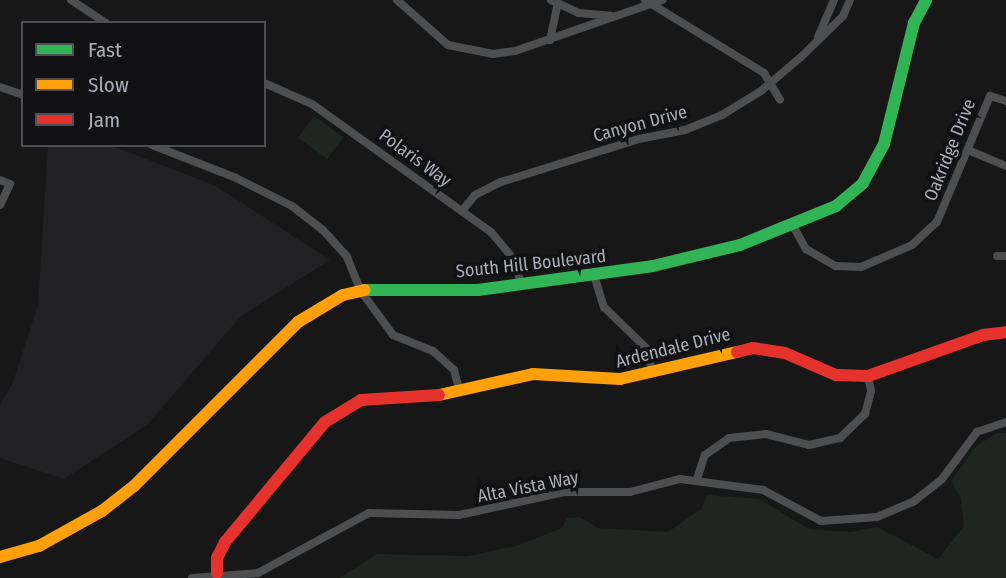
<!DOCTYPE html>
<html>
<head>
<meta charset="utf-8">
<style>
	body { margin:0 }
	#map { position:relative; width:1006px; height:578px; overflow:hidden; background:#171717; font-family:"Fira Sans Condensed",sans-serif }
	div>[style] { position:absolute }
	.built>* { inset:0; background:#212123 }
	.green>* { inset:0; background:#1f2520; transform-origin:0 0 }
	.street>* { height:8px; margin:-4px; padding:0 4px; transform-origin:4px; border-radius:4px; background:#4d4e50 }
	.fast>* { height:12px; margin:-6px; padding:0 6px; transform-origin:6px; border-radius:6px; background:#30b455 }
	.slow>* { height:12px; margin:-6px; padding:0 6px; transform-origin:6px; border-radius:6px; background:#ff9f0a }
	.jam>* { height:12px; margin:-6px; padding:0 6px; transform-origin:6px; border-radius:6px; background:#e5322d }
	span { translate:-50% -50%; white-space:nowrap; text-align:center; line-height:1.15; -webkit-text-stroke:7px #111113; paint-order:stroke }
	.street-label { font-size:18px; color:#a8acb7 }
	.legend { position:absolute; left:21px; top:21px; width:245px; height:126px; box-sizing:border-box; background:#111113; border:2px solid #4d4f55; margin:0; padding:9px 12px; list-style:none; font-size:21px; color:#a8acb7 }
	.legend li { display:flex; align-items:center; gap:14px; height:35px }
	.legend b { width:35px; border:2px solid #4d4f55 }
</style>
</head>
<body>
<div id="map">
	<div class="built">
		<i style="clip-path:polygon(48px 145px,110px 145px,216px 186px,330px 260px,241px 316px,148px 424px,64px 479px,0 458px,0 405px,13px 382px,38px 305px)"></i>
	</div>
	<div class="green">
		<i style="left:314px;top:116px;width:36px;height:27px;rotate:36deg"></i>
		<i style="clip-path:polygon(997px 433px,1006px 433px,1006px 578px,339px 578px,377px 554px,468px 556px,516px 546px,562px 528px,567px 518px,580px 517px,598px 528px,668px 532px,701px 509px,707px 495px,759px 499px,809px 529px,851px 532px,877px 527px,938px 559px,964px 526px,961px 498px,951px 481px,976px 446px)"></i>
	</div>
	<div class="street">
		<i style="left:71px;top:0;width:42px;rotate:33.3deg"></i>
		<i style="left:397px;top:0;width:68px;rotate:41.4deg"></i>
		<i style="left:448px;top:45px;width:46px;rotate:11.3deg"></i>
		<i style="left:493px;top:54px;width:22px;rotate:-8deg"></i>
		<i style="left:515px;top:51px;width:156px;rotate:-19.1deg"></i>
		<i style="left:551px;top:0;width:31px;rotate:25deg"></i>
		<i style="left:579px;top:13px;width:32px;rotate:5deg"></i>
		<i style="left:645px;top:0;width:140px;rotate:31.5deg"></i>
		<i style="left:764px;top:73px;width:31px;rotate:59deg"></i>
		<i style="left:818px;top:37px;width:40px;rotate:-66.6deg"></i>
		<i style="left:550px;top:40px;width:35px;rotate:-78deg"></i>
		<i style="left:264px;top:83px;width:52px;rotate:23.6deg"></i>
		<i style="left:312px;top:104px;width:220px;rotate:35.6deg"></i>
		<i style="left:491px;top:232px;width:38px;rotate:50deg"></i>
		<i style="left:515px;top:261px;width:25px;rotate:76deg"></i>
		<i style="left:0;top:87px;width:24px;rotate:19deg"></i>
		<i style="left:152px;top:145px;width:90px;rotate:21.4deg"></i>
		<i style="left:236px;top:178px;width:63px;rotate:26.6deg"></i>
		<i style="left:292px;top:206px;width:39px;rotate:38deg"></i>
		<i style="left:323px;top:230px;width:36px;rotate:48deg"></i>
		<i style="left:347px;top:257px;width:35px;rotate:68deg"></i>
		<i style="left:360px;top:290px;width:56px;rotate:53.7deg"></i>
		<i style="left:393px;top:335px;width:43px;rotate:21.8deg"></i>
		<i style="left:433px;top:351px;width:28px;rotate:42deg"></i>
		<i style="left:454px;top:370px;width:23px;rotate:75deg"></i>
		<i style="left:968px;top:150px;width:41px;rotate:22.8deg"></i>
		<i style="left:0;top:180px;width:11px;rotate:22deg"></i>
		<i style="left:10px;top:184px;width:23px;rotate:115deg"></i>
		<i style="left:462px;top:211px;width:21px;rotate:-51deg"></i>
		<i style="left:475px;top:195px;width:29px;rotate:-27deg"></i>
		<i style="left:501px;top:182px;width:145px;rotate:-17.3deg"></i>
		<i style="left:639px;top:139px;width:47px;rotate:-11.1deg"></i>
		<i style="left:685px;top:130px;width:40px;rotate:-22deg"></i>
		<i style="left:722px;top:115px;width:46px;rotate:-31.6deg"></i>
		<i style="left:761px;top:91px;width:52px;rotate:-40.4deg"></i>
		<i style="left:801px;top:57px;width:59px;rotate:-44.3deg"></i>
		<i style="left:843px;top:16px;width:17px;rotate:-66deg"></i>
		<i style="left:792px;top:224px;width:29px;rotate:61deg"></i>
		<i style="left:806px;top:249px;width:34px;rotate:30deg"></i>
		<i style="left:835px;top:266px;width:26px;rotate:2deg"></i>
		<i style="left:861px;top:267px;width:56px;rotate:-23.3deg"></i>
		<i style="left:912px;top:245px;width:34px;rotate:-43deg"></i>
		<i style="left:937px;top:222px;width:137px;rotate:-67.2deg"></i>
		<i style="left:990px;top:96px;width:17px;rotate:17deg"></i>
		<i style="left:997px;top:256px;width:9px"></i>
		<i style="left:594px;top:275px;width:34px;rotate:73deg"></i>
		<i style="left:604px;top:307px;width:59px;rotate:44.3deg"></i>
		<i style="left:646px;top:348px;width:23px;rotate:75deg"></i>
		<i style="left:697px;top:479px;width:25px;rotate:-72deg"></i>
		<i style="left:705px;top:455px;width:29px;rotate:-35deg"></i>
		<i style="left:729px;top:438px;width:37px;rotate:-6deg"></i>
		<i style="left:766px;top:434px;width:44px;rotate:14.3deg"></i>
		<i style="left:809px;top:445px;width:32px;rotate:-13deg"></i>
		<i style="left:840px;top:438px;width:35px;rotate:-44deg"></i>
		<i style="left:865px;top:414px;width:24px;rotate:-75deg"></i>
		<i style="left:871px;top:391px;width:15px;rotate:-101deg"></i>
		<i style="left:192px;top:578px;width:66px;rotate:-4.3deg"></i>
		<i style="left:258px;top:573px;width:126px;rotate:-28.4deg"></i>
		<i style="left:369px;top:513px;width:90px;rotate:1.3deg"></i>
		<i style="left:459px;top:515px;width:108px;rotate:-12.2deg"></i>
		<i style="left:565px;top:492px;width:65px"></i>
		<i style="left:630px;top:492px;width:52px;rotate:-14.6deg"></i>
		<i style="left:680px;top:479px;width:84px;rotate:7.5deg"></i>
		<i style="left:763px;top:490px;width:66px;rotate:28.1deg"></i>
		<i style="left:821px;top:521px;width:56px;rotate:-4.1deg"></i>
		<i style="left:877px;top:517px;width:39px;rotate:-23deg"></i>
		<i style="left:913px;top:502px;width:37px;rotate:-38deg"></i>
		<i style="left:942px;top:479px;width:59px;rotate:-53.3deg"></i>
		<i style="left:977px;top:432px;width:31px;rotate:-19deg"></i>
	</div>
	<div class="fast">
		<i style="left:364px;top:290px;width:114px"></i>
		<i style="left:478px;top:290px;width:177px;rotate:-7.8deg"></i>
		<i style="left:653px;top:266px;width:89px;rotate:-13.6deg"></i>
		<i style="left:740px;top:245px;width:104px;rotate:-22.1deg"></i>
		<i style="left:836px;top:206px;width:35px;rotate:-40deg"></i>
		<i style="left:863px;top:183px;width:44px;rotate:-61.7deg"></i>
		<i style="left:884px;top:144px;width:125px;rotate:-76.1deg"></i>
		<i style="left:914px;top:23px;width:26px;rotate:-62deg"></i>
	</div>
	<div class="slow">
		<i style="left:439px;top:395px;width:96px;rotate:-12.6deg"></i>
		<i style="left:533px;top:374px;width:87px;rotate:3.3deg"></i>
		<i style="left:620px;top:379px;width:120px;rotate:-13deg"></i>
		<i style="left:0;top:557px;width:41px;rotate:-15.8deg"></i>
		<i style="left:39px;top:546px;width:72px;rotate:-29.1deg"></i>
		<i style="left:102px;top:511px;width:41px;rotate:-38deg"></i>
		<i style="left:134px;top:486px;width:232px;rotate:-45deg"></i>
		<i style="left:298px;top:322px;width:52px;rotate:-31deg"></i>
		<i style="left:343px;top:295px;width:22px;rotate:-13deg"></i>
	</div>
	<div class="jam">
		<i style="left:737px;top:352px;width:16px;rotate:-14deg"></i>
		<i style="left:753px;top:348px;width:32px;rotate:9deg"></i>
		<i style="left:785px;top:353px;width:56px;rotate:23.3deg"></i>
		<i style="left:836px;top:375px;width:32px;rotate:2deg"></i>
		<i style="left:868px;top:376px;width:122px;rotate:-19.6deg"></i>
		<i style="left:983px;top:335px;width:23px;rotate:-7deg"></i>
		<i style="left:217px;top:573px;width:15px;rotate:-90deg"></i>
		<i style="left:217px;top:558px;width:18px;rotate:-63deg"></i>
		<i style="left:225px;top:542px;width:156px;rotate:-50.2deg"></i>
		<i style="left:325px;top:422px;width:42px;rotate:-31.4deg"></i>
		<i style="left:361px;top:400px;width:78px;rotate:-3.7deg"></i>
	</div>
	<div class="street-label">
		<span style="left:640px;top:124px;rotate:-15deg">Canyon Drive</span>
		<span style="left:950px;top:150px;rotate:-68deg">Oakridge Drive</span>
		<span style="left:415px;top:158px;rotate:36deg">Polaris Way</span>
		<span style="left:531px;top:264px;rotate:-6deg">South Hill Boulevard</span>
		<span style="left:673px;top:348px;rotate:-14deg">Ardendale Drive</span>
		<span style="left:528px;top:487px;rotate:-11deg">Alta Vista Way</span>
	</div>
	<ul class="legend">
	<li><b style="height:9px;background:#30b455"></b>Fast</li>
	<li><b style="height:9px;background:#ff9f0a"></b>Slow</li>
	<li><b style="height:9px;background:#e5322d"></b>Jam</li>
	</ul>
</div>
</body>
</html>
